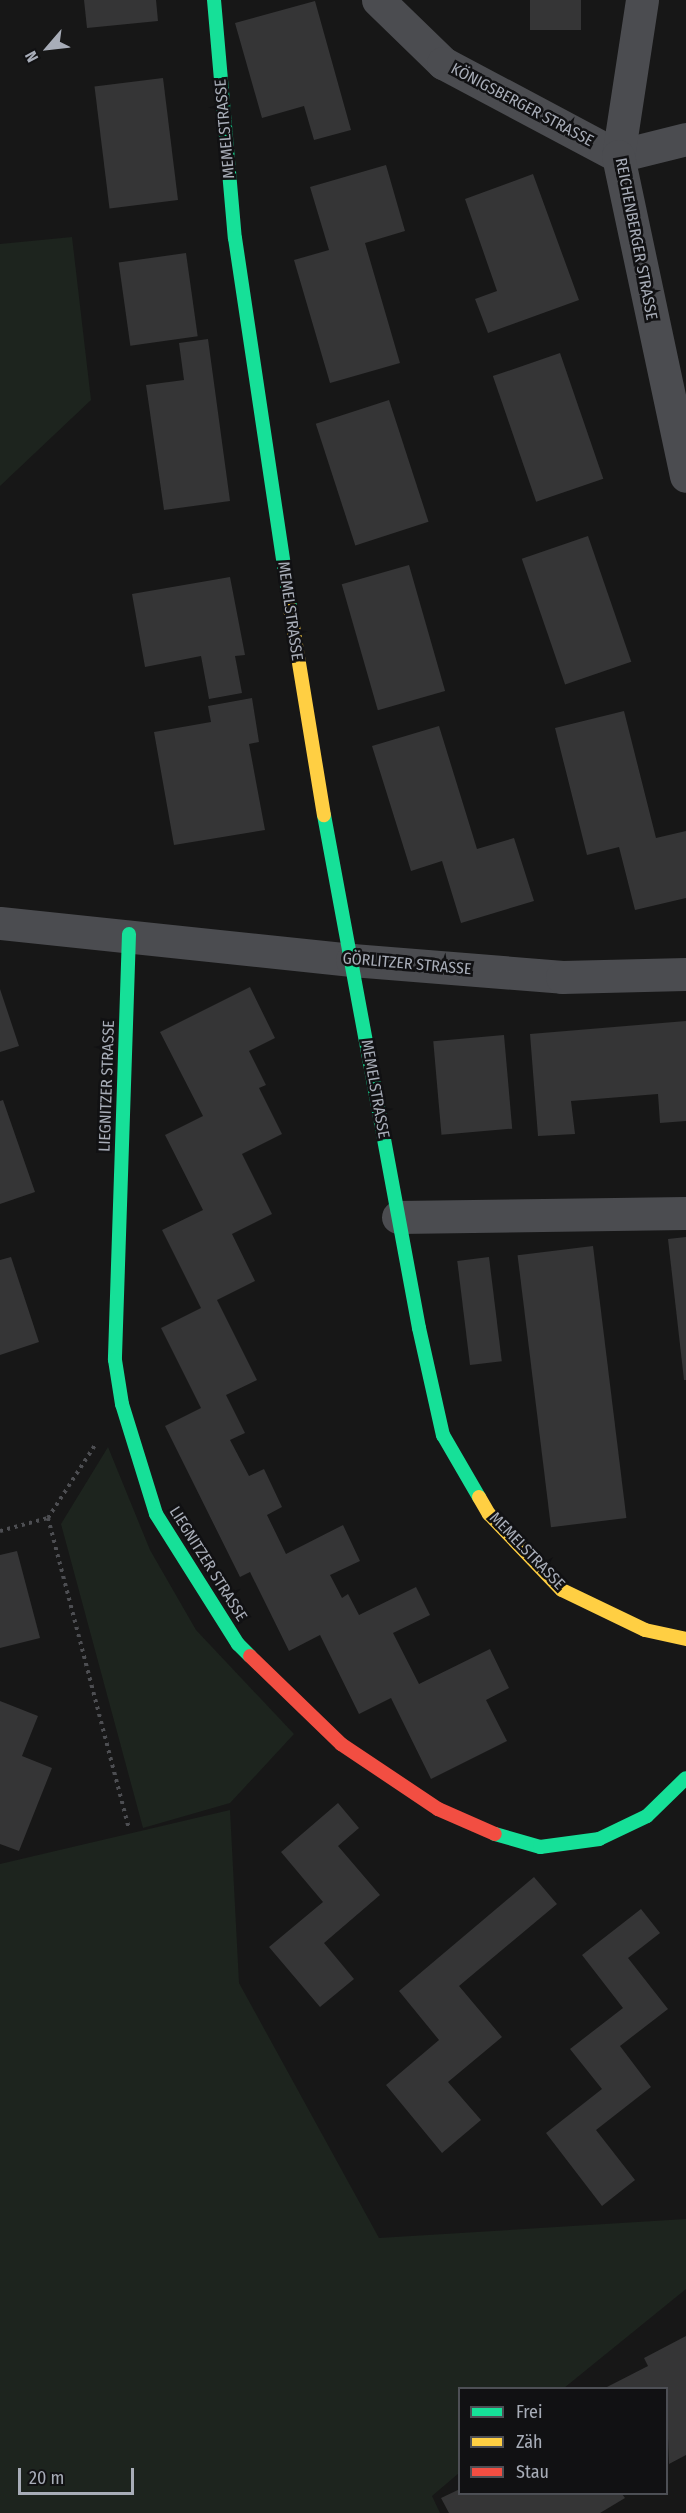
<!DOCTYPE html>
<html>
<head>
<meta charset="utf-8">
<style>
	body { margin:0 }
	#map { position:relative; width:686px; height:2513px; overflow:hidden; background:#171717; font-family:"Fira Sans Condensed",sans-serif }
	div>[style] { position:absolute }
	.green>* { inset:0; background:#1d241e }
	.building>* { inset:0; background:#353536; transform-origin:0 0 }
	.path>* { height:4px; margin-top:-2px; transform-origin:0; background:repeating-linear-gradient(90deg,#4d4e52 0 3px,transparent 0 7.5px) }
	.street>* { height:33px; margin:-16.5px; padding:0 16.5px; transform-origin:16.5px; border-radius:16.5px; background:#4b4c50 }
	.fast>* { height:14px; margin:-7px; padding:0 7px; transform-origin:7px; border-radius:7px; background:#16e098 }
	.slow>* { height:14px; margin:-7px; padding:0 7px; transform-origin:7px; border-radius:7px; background:#ffcf43 }
	.jam>* { height:14px; margin:-7px; padding:0 7px; transform-origin:7px; border-radius:7px; background:#f24e42 }
	span { translate:-50% -50%; white-space:nowrap; text-align:center; line-height:1.15; -webkit-text-stroke:5px #111113; paint-order:stroke }
	.street-label { font-size:16px; color:#a8adb8 }
	.legend { position:absolute; left:458px; top:2387px; width:210px; height:108px; box-sizing:border-box; background:#111113; border:2px solid #4d4f55; margin:0; padding:8px 10px; list-style:none; font-size:18px; color:#a8adb8 }
	.legend li { display:flex; align-items:center; gap:12px; height:30px }
	.legend b { width:30px; border:2px solid #4d4f55 }
	.north { position:absolute; left:18px; top:18px; width:60px; height:60px; -webkit-text-stroke:4px #111113; paint-order:stroke; rotate:242deg; font-size:16px; font-weight:700; line-height:24px; text-align:center; color:#a8adb8 }
	.north::after { content:''; display:block; margin:auto; width:21px; height:27px; background:#a8adb8; clip-path:polygon(50% 0,100% 100%,50% 72%,0 100%) }
	.scale { position:absolute; left:18px; top:2468px; width:116px; height:27px; box-sizing:border-box; border:3px solid #a8adb8; border-top:0; padding-left:8px; font-size:18px; line-height:21px; white-space:nowrap; color:#a8adb8; -webkit-text-stroke:4px #111113; paint-order:stroke }
</style>
</head>
<body>
<div id="map">
	<div class="green">
		<i style="clip-path:polygon(72px 237px,91px 400px,0 486px,0 244px)"></i>
		<i style="clip-path:polygon(108px 1447px,150px 1550px,196px 1630px,294px 1734px,230px 1803px,143px 1828px,61px 1524px)"></i>
		<i style="clip-path:polygon(230px 1810px,239px 1983px,379px 2238px,686px 2219px,686px 2289px,564px 2388px,460px 2388px,459px 2473px,432px 2496px,440px 2513px,0 2513px,0 1864px)"></i>
	</div>
	<div class="building">
		<i style="clip-path:polygon(84px 0,156px 0,158px 21px,87px 28px)"></i>
		<i style="left:530px;top:0;width:51px;height:30px"></i>
		<i style="clip-path:polygon(315px 1px,351px 130px,314px 140px,304px 106px,262px 118px,235px 23px)"></i>
		<i style="left:163px;top:78px;width:123px;height:69px;rotate:83deg"></i>
		<i style="clip-path:polygon(386px 165px,405px 231px,365px 243px,400px 363px,330px 383px,294px 260px,329px 250px,310px 187px)"></i>
		<i style="clip-path:polygon(533px 174px,579px 300px,488px 333px,475px 299px,497px 291px,465px 199px)"></i>
		<i style="left:186px;top:253px;width:84px;height:68px;rotate:82deg"></i>
		<i style="clip-path:polygon(208px 339px,230px 501px,164px 510px,146px 385px,184px 380px,179px 343px)"></i>
		<i style="left:560px;top:353px;width:133px;height:71px;rotate:71deg"></i>
		<i style="left:389px;top:400px;width:128px;height:77px;rotate:72deg"></i>
		<i style="left:588px;top:536px;width:133px;height:70px;rotate:71deg"></i>
		<i style="left:409px;top:565px;width:131px;height:70px;rotate:74deg"></i>
		<i style="clip-path:polygon(230px 577px,245px 655px,235px 656px,242px 693px,209px 699px,201px 656px,145px 667px,132px 594px)"></i>
		<i style="clip-path:polygon(252px 698px,259px 742px,249px 744px,265px 830px,174px 845px,154px 732px,211px 722px,208px 706px)"></i>
		<i style="clip-path:polygon(624px 711px,656px 838px,686px 831px,686px 898px,635px 910px,619px 847px,587px 855px,555px 728px)"></i>
		<i style="clip-path:polygon(439px 726px,477px 849px,514px 838px,534px 901px,461px 923px,442px 861px,411px 871px,372px 746px)"></i>
		<i style="clip-path:polygon(250px 987px,275px 1038px,249px 1051px,266px 1085px,259px 1088px,282px 1134px,242px 1154px,272px 1214px,232px 1234px,255px 1281px,217px 1300px,257px 1380px,226px 1395px,245px 1433px,230px 1440px,249px 1476px,264px 1469px,282px 1507px,267px 1515px,286px 1554px,343px 1525px,360px 1561px,330px 1575px,342px 1598px,348px 1594px,359px 1615px,416px 1587px,430px 1615px,393px 1633px,419px 1684px,490px 1649px,509px 1688px,486px 1700px,507px 1741px,431px 1779px,391px 1698px,359px 1714px,320px 1635px,289px 1651px,250px 1572px,240px 1577px,165px 1426px,201px 1408px,161px 1328px,201px 1308px,162px 1230px,203px 1210px,165px 1135px,203px 1116px,160px 1032px)"></i>
		<i style="clip-path:polygon(0 989px,19px 1046px,0 1052px)"></i>
		<i style="clip-path:polygon(686px 1021px,686px 1121px,660px 1123px,658px 1094px,571px 1101px,575px 1134px,538px 1136px,530px 1034px)"></i>
		<i style="left:504px;top:1035px;width:94px;height:71px;rotate:85deg"></i>
		<i style="clip-path:polygon(3px 1100px,35px 1192px,0 1204px,0 1101px)"></i>
		<i style="clip-path:polygon(686px 1237px,686px 1380px,684px 1380px,668px 1239px)"></i>
		<i style="left:593px;top:1246px;width:274px;height:76px;rotate:83deg"></i>
		<i style="clip-path:polygon(11px 1257px,39px 1342px,0 1355px,0 1260px)"></i>
		<i style="left:489px;top:1257px;width:105px;height:32px;rotate:83deg"></i>
		<i style="clip-path:polygon(17px 1551px,40px 1638px,0 1648px,0 1555px)"></i>
		<i style="clip-path:polygon(0 1701px,38px 1716px,22px 1756px,52px 1768px,19px 1851px,0 1844px)"></i>
		<i style="clip-path:polygon(338px 1803px,359px 1828px,338px 1846px,380px 1895px,324px 1943px,354px 1979px,320px 2007px,269px 1947px,323px 1902px,281px 1852px)"></i>
		<i style="clip-path:polygon(534px 1877px,557px 1904px,459px 1986px,502px 2037px,448px 2082px,481px 2120px,442px 2153px,386px 2085px,439px 2040px,399px 1991px)"></i>
		<i style="clip-path:polygon(641px 1909px,660px 1933px,628px 1958px,668px 2009px,620px 2046px,651px 2087px,596px 2130px,635px 2180px,602px 2206px,546px 2133px,602px 2089px,570px 2049px,623px 2008px,582px 1955px)"></i>
		<i style="clip-path:polygon(686px 2336px,686px 2455px,669px 2464px,666px 2388px,605px 2388px,648px 2366px,644px 2358px)"></i>
		<i style="clip-path:polygon(460px 2489px,460px 2494px,622px 2494px,625px 2498px,600px 2513px,449px 2513px,441px 2498px)"></i>
	</div>
	<div class="path">
		<i style="left:48px;top:1518px;width:322px;rotate:75.4deg"></i>
		<i style="left:0;top:1531px;width:50px;rotate:-15.2deg"></i>
		<i style="left:48px;top:1518px;width:87px;rotate:-57.2deg"></i>
	</div>
	<div class="street">
		<i style="left:378px;top:0;width:91px;rotate:44.1deg"></i>
		<i style="left:443px;top:63px;width:198px;rotate:28deg"></i>
		<i style="left:618px;top:156px;width:70px;rotate:-14deg"></i>
		<i style="left:642px;top:0;width:158px;rotate:98.7deg"></i>
		<i style="left:618px;top:156px;width:327px;rotate:78deg"></i>
		<i style="left:0;top:923px;width:354px;rotate:6deg"></i>
		<i style="left:352px;top:960px;width:211px;rotate:4.6deg"></i>
		<i style="left:562px;top:977px;width:124px;rotate:-1.4deg"></i>
		<i style="left:398px;top:1217px;width:288px;rotate:-0.8deg"></i>
	</div>
	<div class="fast">
		<i style="left:214px;top:0;width:239px;rotate:85deg"></i>
		<i style="left:235px;top:238px;width:374px;rotate:81.5deg"></i>
		<i style="left:324px;top:815px;width:522px;rotate:79.51deg"></i>
		<i style="left:419px;top:1328px;width:110px;rotate:77.4deg"></i>
		<i style="left:443px;top:1435px;width:72px;rotate:59.9deg"></i>
		<i style="left:129px;top:934px;width:426px;rotate:91.9deg"></i>
		<i style="left:115px;top:1360px;width:45px;rotate:81deg"></i>
		<i style="left:122px;top:1404px;width:115px;rotate:72.8deg"></i>
		<i style="left:156px;top:1514px;width:154px;rotate:57.8deg"></i>
		<i style="left:238px;top:1644px;width:17px;rotate:45deg"></i>
		<i style="left:495px;top:1834px;width:47px;rotate:16.1deg"></i>
		<i style="left:540px;top:1847px;width:60px;rotate:-7.7deg"></i>
		<i style="left:599px;top:1839px;width:53px;rotate:-25.6deg"></i>
		<i style="left:647px;top:1816px;width:54px;rotate:-44.3deg"></i>
	</div>
	<div class="slow">
		<i style="left:290px;top:608px;width:210px;rotate:80.7deg"></i>
		<i style="left:479px;top:1497px;width:20px;rotate:60deg"></i>
		<i style="left:489px;top:1514px;width:105px;rotate:46.2deg"></i>
		<i style="left:562px;top:1590px;width:92px;rotate:25.7deg"></i>
		<i style="left:645px;top:1630px;width:42px;rotate:12.4deg"></i>
	</div>
	<div class="jam">
		<i style="left:250px;top:1656px;width:127px;rotate:44deg"></i>
		<i style="left:341px;top:1744px;width:117px;rotate:33.8deg"></i>
		<i style="left:438px;top:1809px;width:62px;rotate:23.7deg"></i>
	</div>
	<div class="street-label">
		<span style="left:522px;top:105px;rotate:28deg">KÖNIGSBERGER STRASSE</span>
		<span style="left:225px;top:129px;rotate:-95deg">MEMELSTRASSE</span>
		<span style="left:636px;top:239px;rotate:79deg">REICHENBERGER STRASSE</span>
		<span style="left:290px;top:611px;rotate:82deg">MEMELSTRASSE</span>
		<span style="left:407px;top:964px;rotate:5deg">GÖRLITZER STRASSE</span>
		<span style="left:107px;top:1086px;rotate:-88deg">LIEGNITZER STRASSE</span>
		<span style="left:375px;top:1089px;rotate:80deg">MEMELSTRASSE</span>
		<span style="left:527px;top:1551px;rotate:46deg">MEMELSTRASSE</span>
		<span style="left:208px;top:1564px;rotate:58deg">LIEGNITZER STRASSE</span>
	</div>
	<ul class="legend">
	<li><b style="height:8px;background:#16e098"></b>Frei</li>
	<li><b style="height:8px;background:#ffcf43"></b>Zäh</li>
	<li><b style="height:8px;background:#f24e42"></b>Stau</li>
	</ul>
	<div class="north">N</div>
	<div class="scale">20 m</div>
</div>
</body>
</html>
